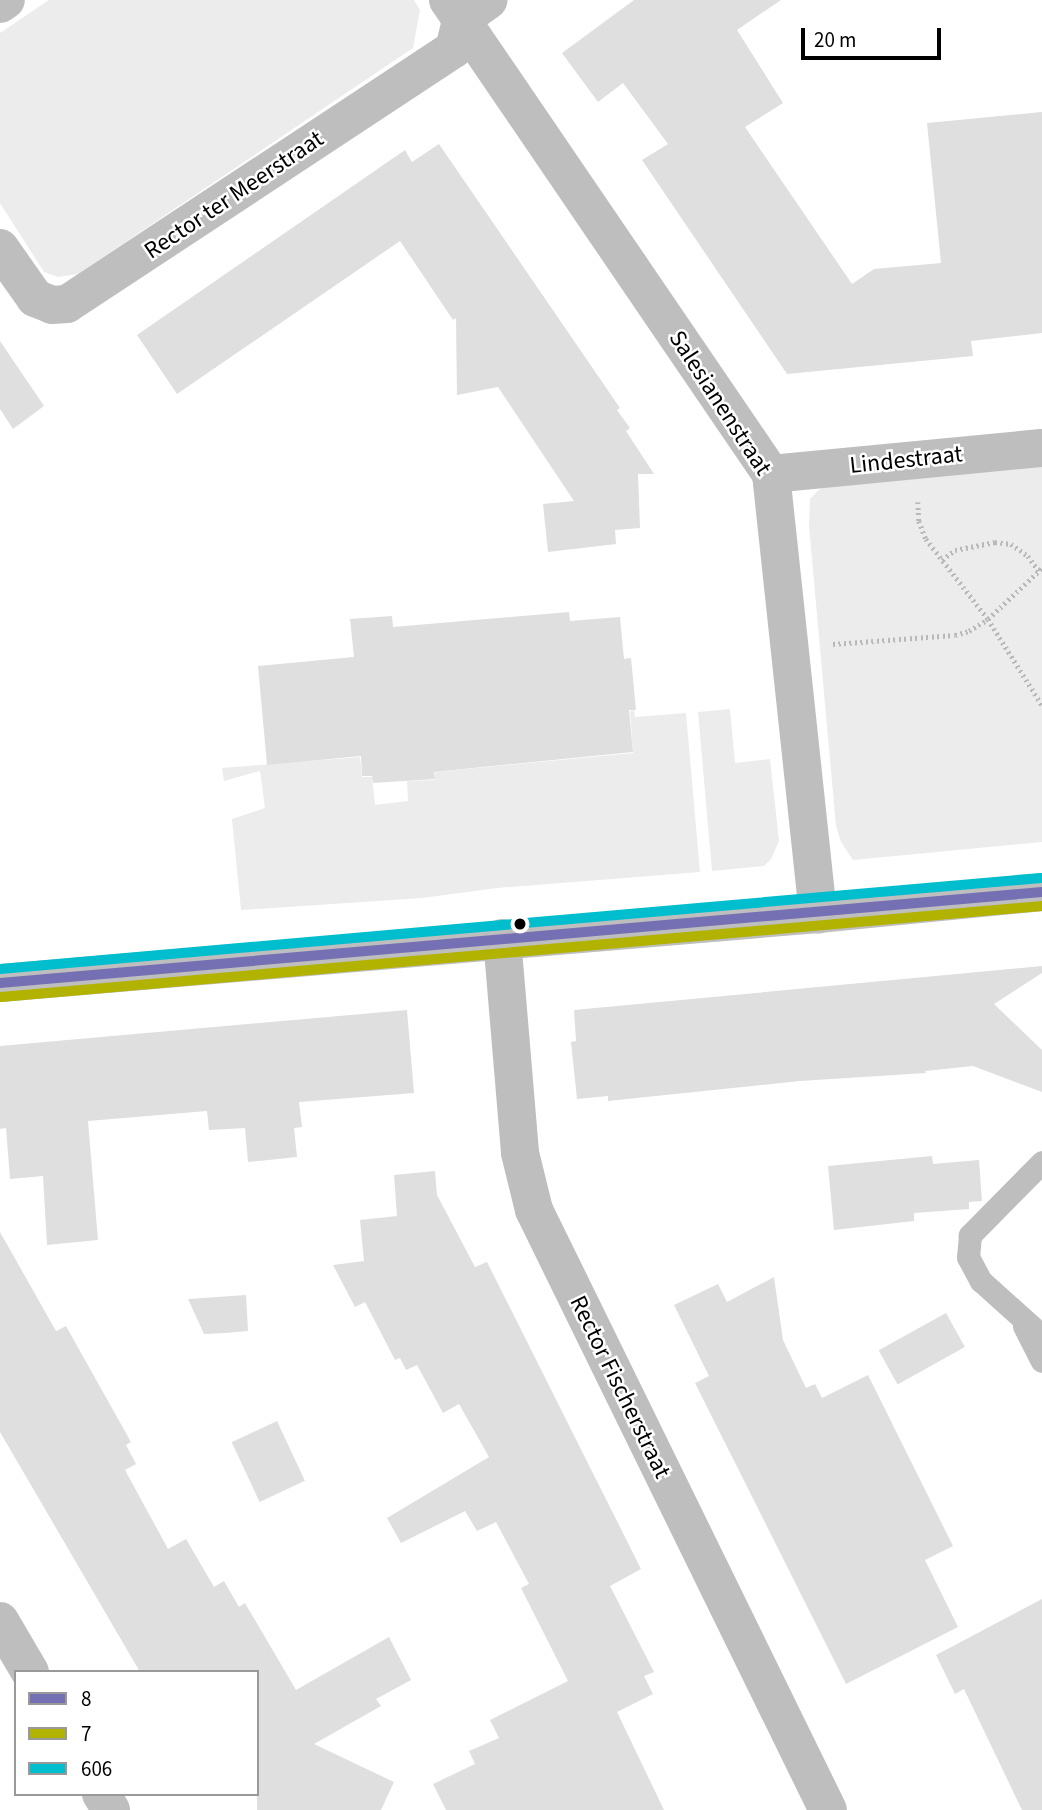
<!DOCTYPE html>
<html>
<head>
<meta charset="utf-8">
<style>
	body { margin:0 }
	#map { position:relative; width:1042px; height:1810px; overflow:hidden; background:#fff; font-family:"Source Sans 3",sans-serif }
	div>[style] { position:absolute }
	.green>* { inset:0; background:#ececec }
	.building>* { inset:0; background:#dfdfdf; transform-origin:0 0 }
	.path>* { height:4.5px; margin-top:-2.25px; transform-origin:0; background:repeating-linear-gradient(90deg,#b9b9b9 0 2px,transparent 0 5.5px) }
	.service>* { height:23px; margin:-11.5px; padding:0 11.5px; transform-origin:11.5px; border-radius:11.5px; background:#bebebe }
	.minor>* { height:38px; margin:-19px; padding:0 19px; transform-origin:19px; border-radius:19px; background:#bebebe }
	.bus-1>* { height:10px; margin:-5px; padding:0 5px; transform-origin:5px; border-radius:5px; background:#7570b3 }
	.bus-2>* { height:10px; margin:-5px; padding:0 5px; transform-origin:5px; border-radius:5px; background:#b2b200 }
	.bus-3>* { height:10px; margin:-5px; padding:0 5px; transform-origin:5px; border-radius:5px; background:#00becd }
	.dots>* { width:19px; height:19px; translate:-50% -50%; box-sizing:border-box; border:4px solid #fff; border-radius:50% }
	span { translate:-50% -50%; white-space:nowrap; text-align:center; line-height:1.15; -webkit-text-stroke:5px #fff; paint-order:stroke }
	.street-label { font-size:24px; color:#000 }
	.legend { position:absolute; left:14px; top:1670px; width:245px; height:126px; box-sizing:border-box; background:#fff; border:2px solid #999; margin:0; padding:9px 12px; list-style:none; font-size:21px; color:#000 }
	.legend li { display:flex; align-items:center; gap:14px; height:35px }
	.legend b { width:35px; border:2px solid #999 }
	.scale { position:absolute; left:801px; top:28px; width:140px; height:32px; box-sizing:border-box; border:4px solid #000; border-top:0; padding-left:9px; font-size:21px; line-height:24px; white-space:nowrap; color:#000; -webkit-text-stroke:5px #fff; paint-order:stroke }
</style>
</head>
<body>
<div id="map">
	<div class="green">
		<i style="clip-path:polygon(49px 0,414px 0,420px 10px,413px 48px,78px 274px,58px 277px,44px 272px,0 203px,0 33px)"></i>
		<i style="clip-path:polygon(1042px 466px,1042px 842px,853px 860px,841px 842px,836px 826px,809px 526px,810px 499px,820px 489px,828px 486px)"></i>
		<i style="clip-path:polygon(730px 709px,735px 763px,770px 759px,779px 841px,771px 859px,764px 866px,712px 871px,698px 712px)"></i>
		<i style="clip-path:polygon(634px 710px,635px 717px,686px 713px,700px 872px,497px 888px,422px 898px,241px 910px,232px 819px,265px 808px,260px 771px,224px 781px,222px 768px,360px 757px,362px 777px,372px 777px,375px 805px,408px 801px,407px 781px,435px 780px,435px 772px,633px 753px,630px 711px)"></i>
	</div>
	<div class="building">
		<i style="clip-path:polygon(634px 0,781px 0,737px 30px,783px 103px,745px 127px,852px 284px,874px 269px,941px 263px,927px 123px,1042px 112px,1042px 333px,971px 341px,973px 356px,787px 374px,642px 160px,668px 144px,623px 83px,598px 102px,562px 53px)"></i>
		<i style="clip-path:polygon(439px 144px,620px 408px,617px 410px,630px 428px,626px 431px,654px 474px,638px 474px,640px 528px,615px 530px,616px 544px,548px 552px,543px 504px,574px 501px,498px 387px,457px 395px,456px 318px,453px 320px,400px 241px,177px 394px,137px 335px,405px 150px,412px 162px)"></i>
		<i style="clip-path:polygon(0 341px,44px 406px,13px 429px,0 409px)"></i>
		<i style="clip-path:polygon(569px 612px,570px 621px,620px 617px,624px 659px,631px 658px,636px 710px,629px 710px,633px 752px,434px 772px,435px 779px,373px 783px,372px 776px,362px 776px,361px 756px,267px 765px,258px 666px,354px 657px,350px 619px,392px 616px,393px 627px)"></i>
		<i style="clip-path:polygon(1042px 966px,1042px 973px,994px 1004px,1042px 1050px,1042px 1092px,973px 1066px,925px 1071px,926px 1073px,800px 1081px,608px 1101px,608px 1096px,577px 1099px,571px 1042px,576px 1041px,574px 1010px)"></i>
		<i style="clip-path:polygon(407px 1010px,414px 1093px,299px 1102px,302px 1127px,294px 1128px,297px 1157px,248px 1162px,245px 1128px,209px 1130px,207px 1111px,88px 1121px,98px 1240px,47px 1245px,43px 1176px,10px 1179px,6px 1128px,0 1129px,0 1046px)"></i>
		<i style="clip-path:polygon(932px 1156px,933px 1164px,979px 1160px,982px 1201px,969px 1202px,969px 1209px,914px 1213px,914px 1221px,834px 1230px,828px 1166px)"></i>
		<i style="clip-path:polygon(435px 1171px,437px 1195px,475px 1267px,487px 1262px,641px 1569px,610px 1586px,654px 1672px,644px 1676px,653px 1694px,617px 1712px,664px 1810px,446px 1810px,433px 1784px,475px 1764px,469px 1751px,499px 1738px,490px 1720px,568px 1681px,521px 1588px,529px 1584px,496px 1522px,477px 1531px,465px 1511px,401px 1543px,387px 1518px,489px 1457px,459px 1404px,443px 1413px,417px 1365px,406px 1370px,400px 1358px,395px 1360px,365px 1302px,355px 1307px,333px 1265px,364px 1261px,360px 1220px,397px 1216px,394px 1175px)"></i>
		<i style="clip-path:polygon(0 1232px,56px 1331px,66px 1326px,131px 1442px,126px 1445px,136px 1464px,125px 1470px,168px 1549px,186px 1539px,214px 1587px,224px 1581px,239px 1607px,245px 1603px,296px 1690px,389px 1637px,411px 1680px,376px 1699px,381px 1706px,314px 1744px,394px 1782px,381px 1810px,257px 1810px,257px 1672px,140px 1672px,0 1432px)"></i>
		<i style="clip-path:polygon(774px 1277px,783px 1340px,806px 1388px,815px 1384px,822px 1398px,868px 1375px,953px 1546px,925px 1560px,958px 1627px,846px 1684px,695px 1383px,709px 1376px,674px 1305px,718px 1284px,727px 1302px)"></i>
		<i style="clip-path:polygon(246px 1295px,248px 1331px,225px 1333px,204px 1334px,188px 1299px)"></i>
		<i style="left:946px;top:1313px;width:39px;height:77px;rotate:61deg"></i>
		<i style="left:277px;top:1421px;width:66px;height:50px;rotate:65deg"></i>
		<i style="clip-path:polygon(1042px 1599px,1042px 1810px,1022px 1810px,964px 1689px,955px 1694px,936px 1655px)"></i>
	</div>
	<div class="path">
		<i style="left:918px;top:502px;width:19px;rotate:87deg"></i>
		<i style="left:919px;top:521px;width:19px;rotate:69deg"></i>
		<i style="left:926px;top:539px;width:101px;rotate:52.2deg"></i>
		<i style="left:988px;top:619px;width:102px;rotate:57.9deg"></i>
		<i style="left:942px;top:560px;width:16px;rotate:-38deg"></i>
		<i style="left:955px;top:550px;width:41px;rotate:-11.3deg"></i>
		<i style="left:995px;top:542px;width:16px;rotate:7deg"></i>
		<i style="left:1011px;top:544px;width:21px;rotate:35deg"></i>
		<i style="left:1028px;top:556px;width:19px;rotate:54deg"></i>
		<i style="left:833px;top:644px;width:122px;rotate:-4.2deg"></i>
		<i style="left:955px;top:635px;width:15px;rotate:-16deg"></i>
		<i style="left:969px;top:631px;width:22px;rotate:-32deg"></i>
		<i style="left:988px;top:619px;width:74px;rotate:-43.4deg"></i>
	</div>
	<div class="service">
		<i style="left:1042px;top:1162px;width:103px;rotate:134.6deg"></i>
		<i style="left:970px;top:1235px;width:22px;rotate:95deg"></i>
		<i style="left:968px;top:1257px;width:27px;rotate:62deg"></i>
		<i style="left:981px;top:1281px;width:82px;rotate:42deg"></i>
		<i style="left:1024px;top:1326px;width:39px;rotate:63deg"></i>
	</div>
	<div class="minor">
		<i style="left:448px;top:0;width:574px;rotate:55.73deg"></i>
		<i style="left:771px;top:474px;width:443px;rotate:83.9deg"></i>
		<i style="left:0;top:4px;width:7px;rotate:-34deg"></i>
		<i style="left:0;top:248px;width:61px;rotate:55deg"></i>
		<i style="left:35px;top:298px;width:18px;rotate:22deg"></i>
		<i style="left:52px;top:305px;width:15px;rotate:-4deg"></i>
		<i style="left:67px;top:304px;width:463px;rotate:-33.4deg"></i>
		<i style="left:454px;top:49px;width:30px;rotate:-76deg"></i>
		<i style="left:461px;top:20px;width:34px;rotate:-36deg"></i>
		<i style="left:771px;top:474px;width:272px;rotate:-5.5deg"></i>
		<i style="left:502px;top:938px;width:216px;rotate:85.2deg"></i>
		<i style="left:520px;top:1153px;width:59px;rotate:76.2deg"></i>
		<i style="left:534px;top:1210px;width:668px;rotate:63.9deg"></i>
		<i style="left:0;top:983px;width:821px;rotate:-4.82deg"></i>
		<i style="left:818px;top:914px;width:225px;rotate:-5.6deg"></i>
		<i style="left:0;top:1621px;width:59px;rotate:59.5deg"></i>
		<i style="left:101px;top:1794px;width:19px;rotate:58deg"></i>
	</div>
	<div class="bus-1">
		<i style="left:0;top:983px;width:1046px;rotate:-4.99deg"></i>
	</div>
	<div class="bus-2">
		<i style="left:1px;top:997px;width:1045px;rotate:-5deg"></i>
	</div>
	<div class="bus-3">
		<i style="left:0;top:969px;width:1045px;rotate:-5deg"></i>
	</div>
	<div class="dots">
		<i style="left:520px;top:924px;background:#000"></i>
	</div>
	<div class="street-label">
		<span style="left:234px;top:195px;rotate:-34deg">Rector ter Meerstraat</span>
		<span style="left:720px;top:403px;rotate:57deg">Salesianenstraat</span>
		<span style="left:906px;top:460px;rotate:-6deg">Lindestraat</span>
		<span style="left:620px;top:1387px;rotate:64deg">Rector Fischerstraat</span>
	</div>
	<ul class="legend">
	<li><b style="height:9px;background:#7570b3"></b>8</li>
	<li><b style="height:9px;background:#b2b200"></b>7</li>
	<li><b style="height:9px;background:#00becd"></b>606</li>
	</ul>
	<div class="scale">20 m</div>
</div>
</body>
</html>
